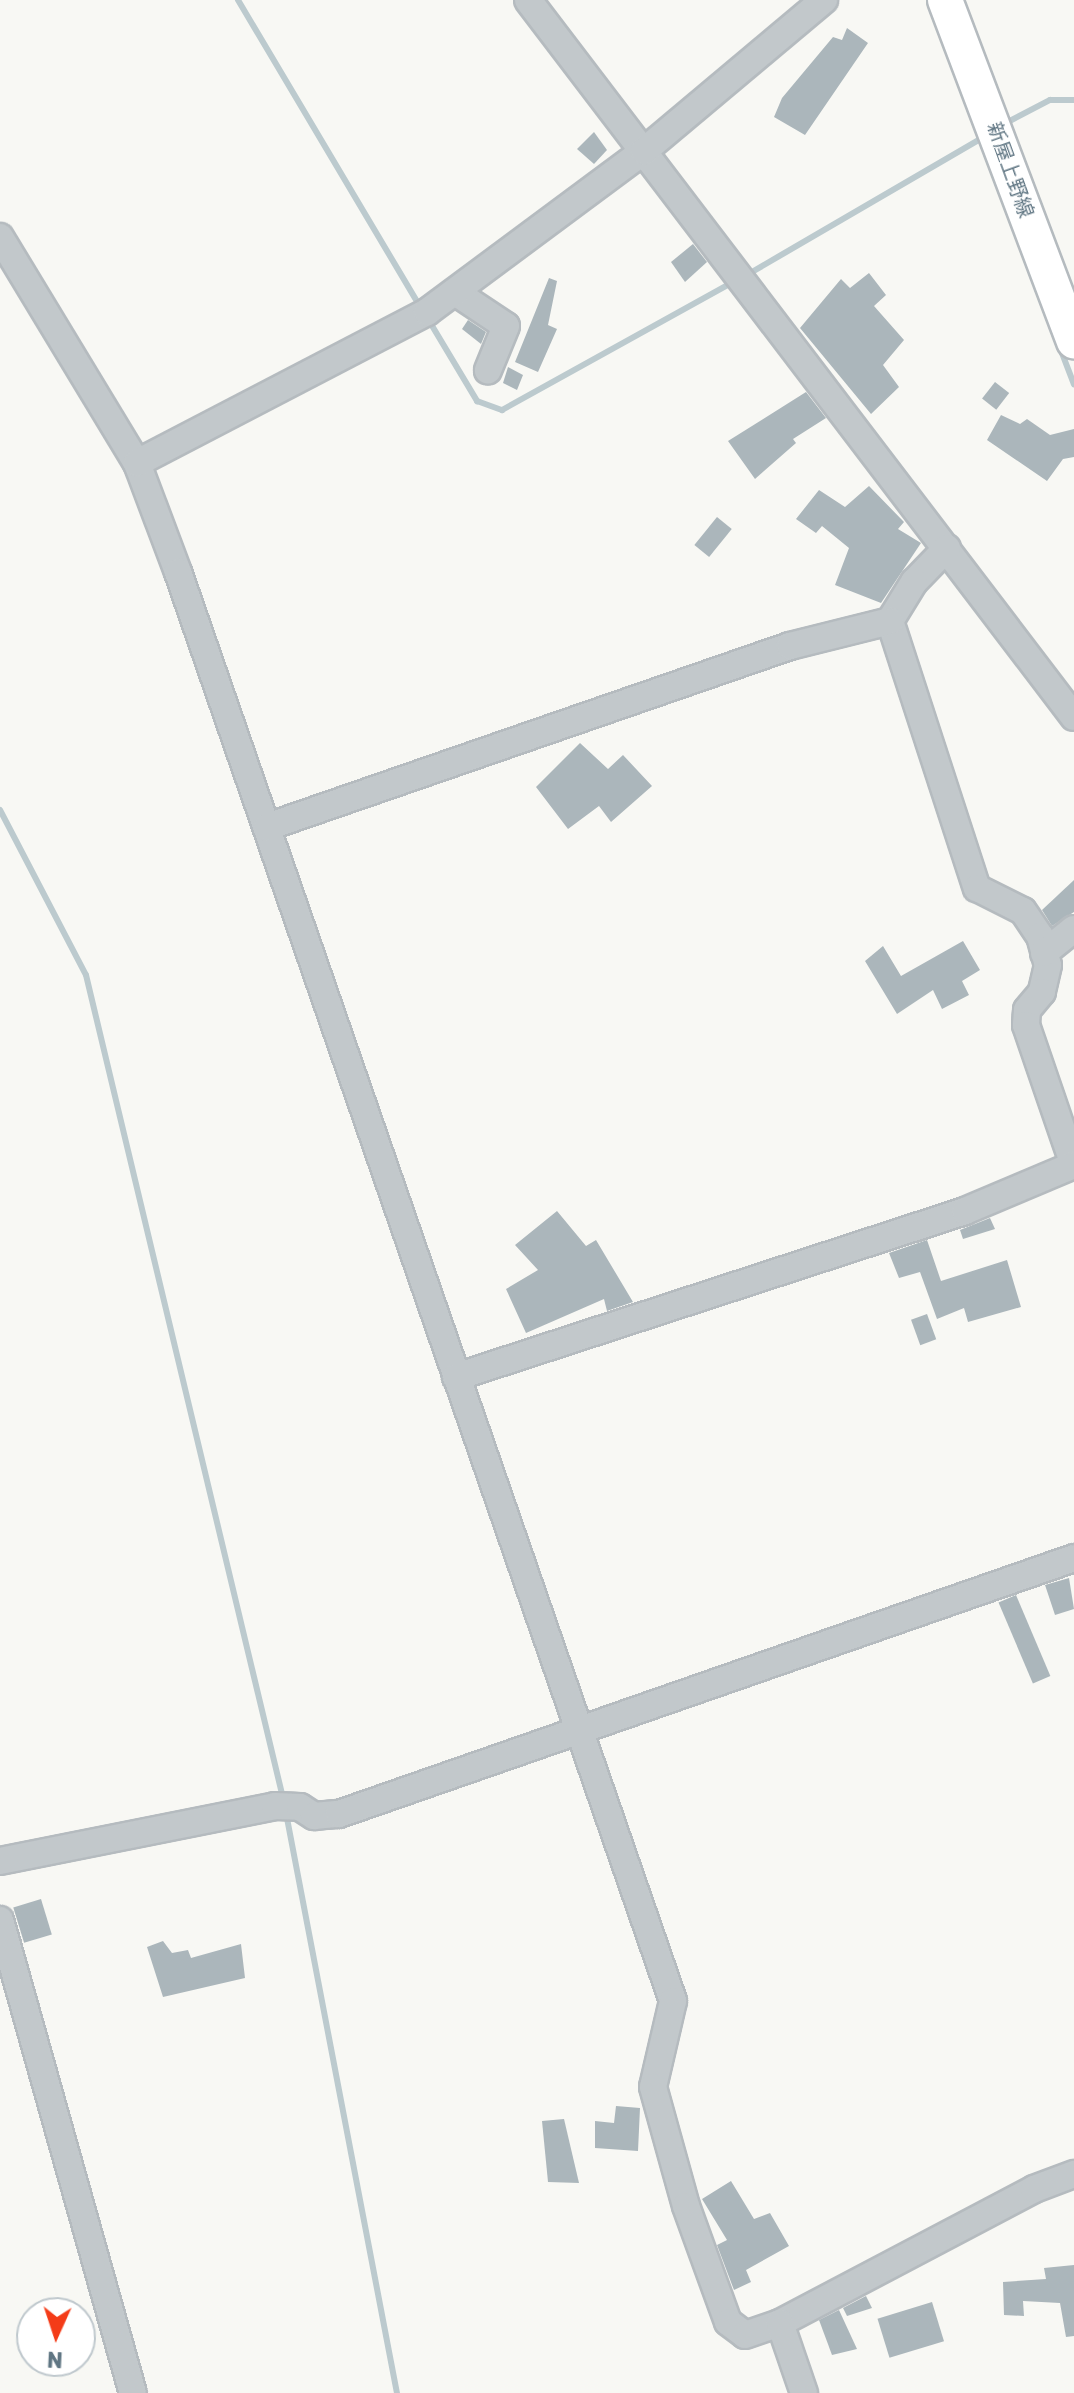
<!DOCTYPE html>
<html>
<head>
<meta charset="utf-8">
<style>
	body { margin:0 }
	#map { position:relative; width:1074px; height:2393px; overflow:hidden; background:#f8f8f4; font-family:Rubik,"Noto Sans JP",sans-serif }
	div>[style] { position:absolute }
	.stream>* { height:6px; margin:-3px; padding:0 3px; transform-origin:3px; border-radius:3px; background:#bccace }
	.building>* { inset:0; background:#abb6bb; transform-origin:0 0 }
	.roads { filter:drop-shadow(2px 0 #b5bbbf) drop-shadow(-2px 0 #b5bbbf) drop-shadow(0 2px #b5bbbf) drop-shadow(0 -2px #b5bbbf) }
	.minor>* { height:26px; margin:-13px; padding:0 13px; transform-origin:13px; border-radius:13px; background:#c2c8cb }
	.major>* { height:34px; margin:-17px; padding:0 17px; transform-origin:17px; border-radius:17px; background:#fff }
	span { translate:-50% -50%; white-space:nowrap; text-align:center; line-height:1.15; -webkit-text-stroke:8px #fff; paint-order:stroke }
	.street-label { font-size:20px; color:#607683 }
	.north { position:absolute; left:16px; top:2297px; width:80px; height:80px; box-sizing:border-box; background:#fff; border:2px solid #bfc8cd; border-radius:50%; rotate:183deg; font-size:22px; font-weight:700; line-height:32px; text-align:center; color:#607683 }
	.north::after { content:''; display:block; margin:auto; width:28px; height:36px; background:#f43c18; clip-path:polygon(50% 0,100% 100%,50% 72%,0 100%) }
</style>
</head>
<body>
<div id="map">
	<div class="stream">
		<i style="left:238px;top:0;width:356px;rotate:59.3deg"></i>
		<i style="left:1004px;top:124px;width:52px;rotate:-27.6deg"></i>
		<i style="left:1050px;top:100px;width:24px"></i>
		<i style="left:745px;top:276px;width:276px;rotate:-30.2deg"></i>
		<i style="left:428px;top:319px;width:96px;rotate:59.1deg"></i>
		<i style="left:477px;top:401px;width:27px;rotate:20deg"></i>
		<i style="left:502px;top:410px;width:266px;rotate:-29deg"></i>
		<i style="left:1060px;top:348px;width:39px;rotate:69deg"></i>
		<i style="left:0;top:810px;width:186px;rotate:62.5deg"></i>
		<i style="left:86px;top:975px;width:846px;rotate:76.54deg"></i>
		<i style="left:286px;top:1813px;width:591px;rotate:79.17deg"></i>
	</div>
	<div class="building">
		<i style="clip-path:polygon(847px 28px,868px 43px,805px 135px,774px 117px,782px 98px,833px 37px,842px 40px)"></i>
		<i style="clip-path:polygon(594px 132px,607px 150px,594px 164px,577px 149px)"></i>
		<i style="clip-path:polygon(693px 244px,707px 262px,685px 282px,671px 262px)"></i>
		<i style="clip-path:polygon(869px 273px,886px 295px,874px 306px,904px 340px,883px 365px,899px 387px,871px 414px,800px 328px,841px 279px,850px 288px)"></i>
		<i style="clip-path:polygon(549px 278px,557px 281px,548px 325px,557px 329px,538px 372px,515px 362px)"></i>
		<i style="clip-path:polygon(468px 320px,486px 332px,481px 344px,462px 329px)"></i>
		<i style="clip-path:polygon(508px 367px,523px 375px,517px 390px,503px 383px)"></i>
		<i style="left:995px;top:382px;width:18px;height:21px;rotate:38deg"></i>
		<i style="clip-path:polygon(806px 392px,826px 418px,793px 439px,796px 443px,755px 479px,728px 441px)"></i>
		<i style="clip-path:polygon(1001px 415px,1020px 424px,1027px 419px,1050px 435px,1074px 429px,1074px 457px,1063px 459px,1047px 481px,987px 440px)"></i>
		<i style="clip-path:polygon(869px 486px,904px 522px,898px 529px,921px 543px,881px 603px,835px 585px,849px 548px,822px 526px,816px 533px,796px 519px,819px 490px,845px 507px)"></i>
		<i style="left:717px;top:517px;width:19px;height:36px;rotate:39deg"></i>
		<i style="clip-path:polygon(580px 743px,608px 769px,623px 755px,652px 786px,611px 822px,599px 806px,568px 829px,536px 787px)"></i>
		<i style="clip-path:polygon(1074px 880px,1074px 912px,1052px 926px,1042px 910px)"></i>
		<i style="clip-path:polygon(963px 941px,980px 970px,962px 981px,969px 995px,942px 1009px,933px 990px,897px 1014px,865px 961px,883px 946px,901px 976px)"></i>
		<i style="clip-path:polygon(557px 1211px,586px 1246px,596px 1240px,633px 1302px,607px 1311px,604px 1299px,526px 1333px,506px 1289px,538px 1270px,515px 1245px)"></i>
		<i style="clip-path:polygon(990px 1218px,995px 1229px,963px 1239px,960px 1230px)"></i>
		<i style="clip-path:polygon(927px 1240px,941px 1281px,1007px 1260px,1021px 1307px,968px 1322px,964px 1308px,937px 1319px,920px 1272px,899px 1278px,889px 1253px)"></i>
		<i style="left:927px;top:1314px;width:27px;height:17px;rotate:70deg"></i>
		<i style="clip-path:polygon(1069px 1578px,1074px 1609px,1055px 1615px,1045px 1585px)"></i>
		<i style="left:1016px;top:1595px;width:88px;height:19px;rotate:67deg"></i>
		<i style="left:41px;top:1899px;width:37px;height:29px;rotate:73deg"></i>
		<i style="clip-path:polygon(163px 1941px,172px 1953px,188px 1950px,191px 1958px,241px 1944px,245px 1978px,163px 1997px,147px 1947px)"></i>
		<i style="clip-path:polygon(616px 2106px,640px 2108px,638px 2151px,595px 2148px,595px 2121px,614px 2123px)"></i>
		<i style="clip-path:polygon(564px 2119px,579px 2183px,548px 2182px,542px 2121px)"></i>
		<i style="clip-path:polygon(731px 2181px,754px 2219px,770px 2213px,789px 2246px,746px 2270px,751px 2282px,734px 2290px,717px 2245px,727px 2240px,702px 2199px)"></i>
		<i style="clip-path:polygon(1074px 2265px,1074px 2336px,1066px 2337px,1060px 2303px,1023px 2301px,1024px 2316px,1004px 2315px,1003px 2282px,1046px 2279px,1044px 2268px)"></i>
		<i style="clip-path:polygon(866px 2296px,872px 2308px,847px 2316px,843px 2308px)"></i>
		<i style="left:932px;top:2302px;width:41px;height:57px;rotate:73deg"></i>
		<i style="clip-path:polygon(839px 2310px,857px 2349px,832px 2355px,819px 2320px)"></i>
	</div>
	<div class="roads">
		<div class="minor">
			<i style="left:528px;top:0;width:901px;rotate:52.71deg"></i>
			<i style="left:0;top:237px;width:264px;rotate:58.8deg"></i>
			<i style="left:137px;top:463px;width:116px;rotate:69.4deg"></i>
			<i style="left:178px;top:572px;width:1512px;rotate:70.89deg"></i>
			<i style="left:673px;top:2001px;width:88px;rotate:103.1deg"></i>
			<i style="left:653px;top:2087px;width:123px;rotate:74.5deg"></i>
			<i style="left:686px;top:2206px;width:123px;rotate:70.1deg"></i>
			<i style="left:728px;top:2322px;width:21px;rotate:37deg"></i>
			<i style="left:745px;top:2335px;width:37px;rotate:-19deg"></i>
			<i style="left:780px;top:2323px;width:287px;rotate:-27.8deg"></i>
			<i style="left:1034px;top:2189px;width:43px;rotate:-20.6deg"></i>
			<i style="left:455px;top:292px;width:61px;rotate:33.7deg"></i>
			<i style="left:506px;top:326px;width:48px;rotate:112.2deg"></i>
			<i style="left:137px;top:463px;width:327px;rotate:-27.5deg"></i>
			<i style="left:427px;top:312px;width:270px;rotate:-36.6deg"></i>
			<i style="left:644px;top:151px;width:235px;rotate:-40deg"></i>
			<i style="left:947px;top:548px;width:47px;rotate:134.1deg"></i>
			<i style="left:914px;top:582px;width:46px;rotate:121.6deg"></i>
			<i style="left:890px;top:621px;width:281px;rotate:72deg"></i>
			<i style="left:977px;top:888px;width:51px;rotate:26.6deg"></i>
			<i style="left:1023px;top:911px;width:30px;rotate:56deg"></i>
			<i style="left:1040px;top:936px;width:30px;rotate:75deg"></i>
			<i style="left:1048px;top:965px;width:28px;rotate:103deg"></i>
			<i style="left:1042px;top:992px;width:23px;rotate:130deg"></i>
			<i style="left:1027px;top:1010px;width:15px;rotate:94deg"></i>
			<i style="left:1026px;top:1025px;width:148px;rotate:71.1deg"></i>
			<i style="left:267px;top:827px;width:553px;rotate:-19.09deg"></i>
			<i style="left:790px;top:646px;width:103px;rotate:-14deg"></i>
			<i style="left:1044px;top:953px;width:38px;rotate:-39deg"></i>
			<i style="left:456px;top:1377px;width:535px;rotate:-18.06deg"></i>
			<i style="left:965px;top:1211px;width:118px;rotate:-22.9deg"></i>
			<i style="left:0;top:1861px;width:280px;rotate:-11.3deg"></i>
			<i style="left:275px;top:1806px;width:25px;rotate:2deg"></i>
			<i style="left:300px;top:1807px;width:17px;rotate:33deg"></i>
			<i style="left:314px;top:1816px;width:25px;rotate:-5deg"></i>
			<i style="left:339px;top:1814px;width:778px;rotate:-19.2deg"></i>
			<i style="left:0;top:1920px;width:491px;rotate:74.3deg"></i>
			<i style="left:780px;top:2323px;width:74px;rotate:71.1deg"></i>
		</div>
		<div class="major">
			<i style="left:945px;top:0;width:365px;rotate:69.3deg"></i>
		</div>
	</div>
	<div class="street-label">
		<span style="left:1010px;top:170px;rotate:70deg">新屋上野線</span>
	</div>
	<div class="north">N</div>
</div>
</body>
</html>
